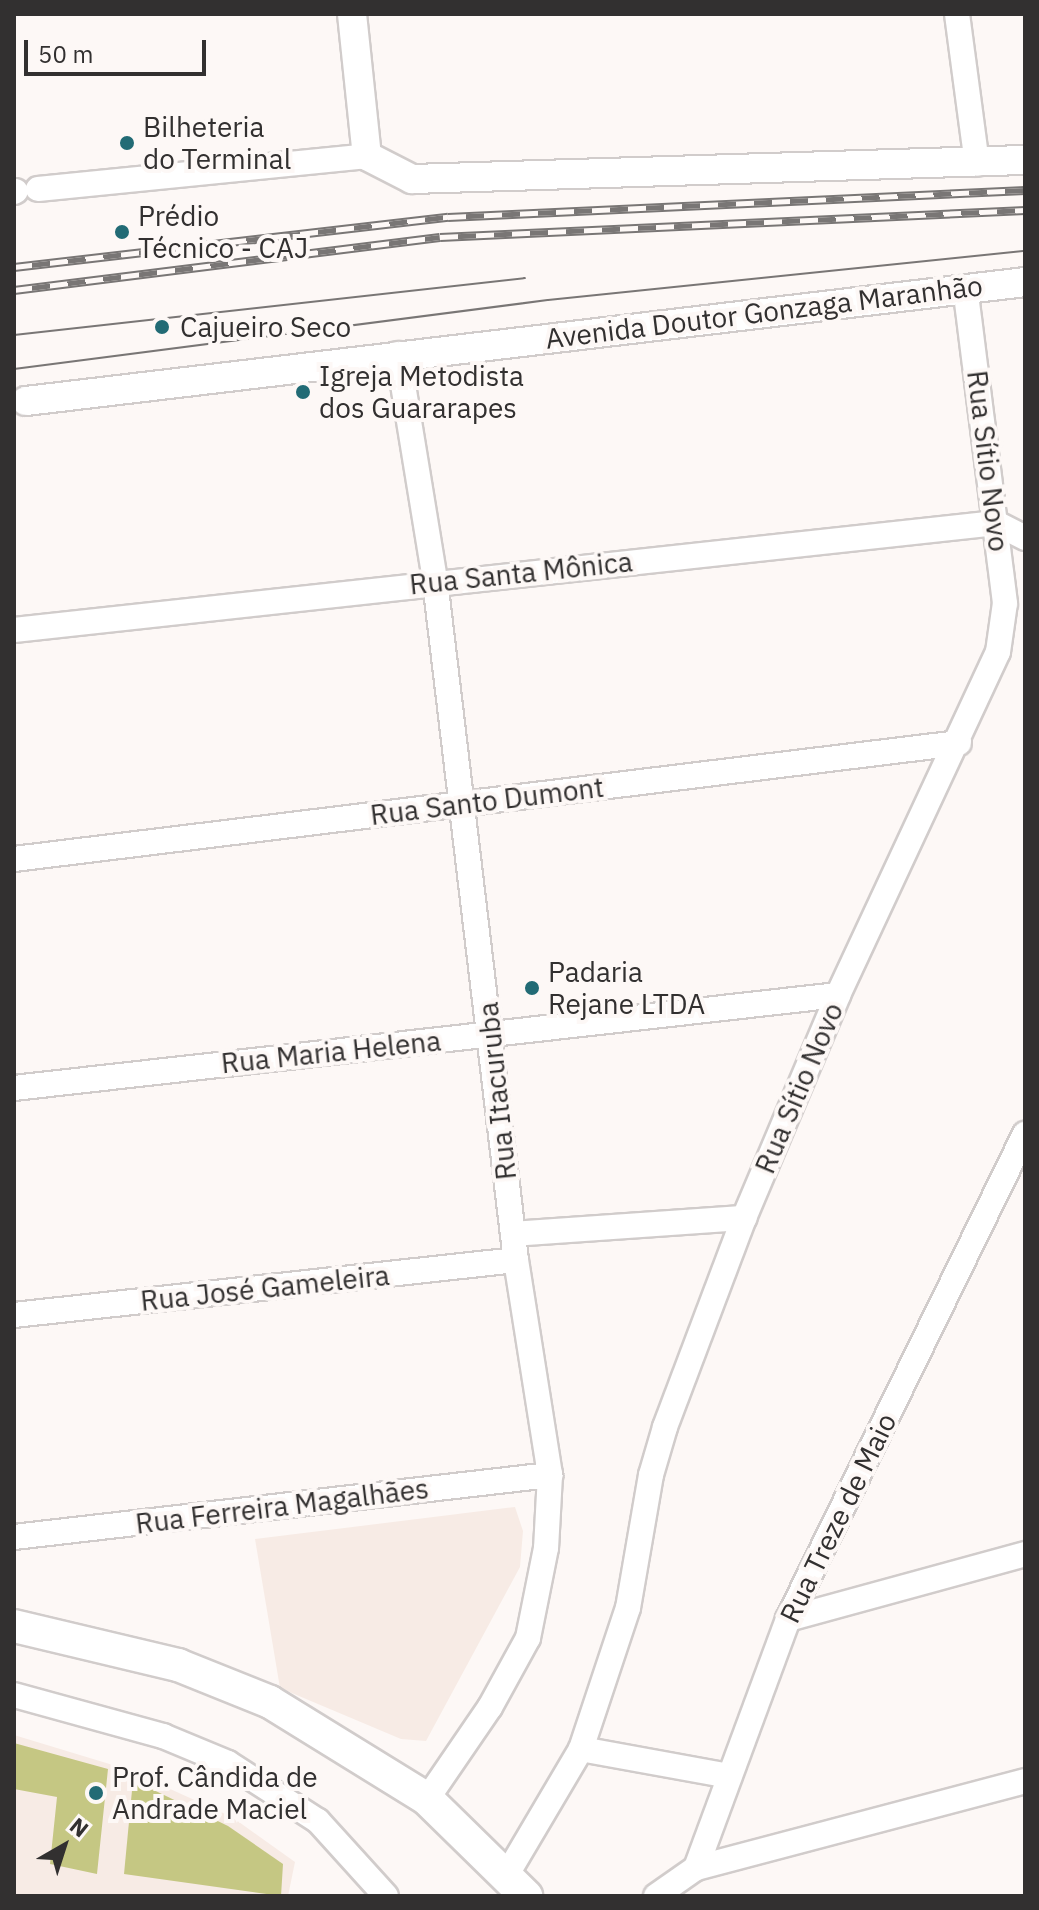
<!DOCTYPE html>
<html>
<head>
<meta charset="utf-8">
<style>
	body { margin:0 }
	#map { position:relative; width:1039px; height:1910px; overflow:hidden; background:#fdf8f6; font-family:"IBM Plex Sans",sans-serif }
	div>[style] { position:absolute }
	.built>* { inset:0; background:#f7ebe5 }
	.forest>* { inset:0; background:#c5c783 }
	.roads { filter:drop-shadow(2px 0 #d1cccb) drop-shadow(-2px 0 #d1cccb) drop-shadow(0 2px #d1cccb) drop-shadow(0 -2px #d1cccb) }
	.minor>* { height:24px; margin:-12px; padding:0 12px; transform-origin:12px; border-radius:12px; background:#fff }
	.tertiary>* { height:28px; margin:-14px; padding:0 14px; transform-origin:14px; border-radius:14px; background:#fff }
	.secondary>* { height:32px; margin:-16px; padding:0 16px; transform-origin:16px; border-radius:16px; background:#fff }
	.tram>* { height:2px; margin:-1px; padding:0 1px; transform-origin:1px; border-radius:1px; background:#797675 }
	.rail>* { height:9px; margin-top:-4.5px; transform-origin:0; background:repeating-linear-gradient(90deg,#fdf8f6 0 18px,#797675 0 36px); box-sizing:border-box; border-block:2px solid #797675 }
	.dots>* { width:22px; height:22px; translate:-50% -50%; box-sizing:border-box; border:4px solid #fdf8f6; border-radius:50% }
	span { translate:-50% -50%; white-space:nowrap; text-align:center; line-height:1.15; -webkit-text-stroke:8px #fdf8f6; paint-order:stroke }
	.poi-label { font-size:28px; color:#323030 }
	.left { translate:0 -50%; text-align:left }
	.street-label { font-size:28px; color:#323030 }
	.frame { position:absolute; inset:0; border:16px solid #323030; pointer-events:none }
	.north { position:absolute; left:24px; top:1806px; width:80px; height:80px; -webkit-text-stroke:6px #fdf8f6; paint-order:stroke; rotate:39deg; font-size:22px; font-weight:700; line-height:32px; text-align:center; color:#323030 }
	.north::after { content:''; display:block; margin:auto; width:28px; height:36px; background:#323030; clip-path:polygon(50% 0,100% 100%,50% 72%,0 100%) }
	.scale { position:absolute; left:24px; top:40px; width:182px; height:36px; box-sizing:border-box; border:4px solid #323030; border-top:0; padding-left:10px; font-size:24px; line-height:28px; white-space:nowrap; color:#323030; -webkit-text-stroke:6px #fdf8f6; paint-order:stroke }
</style>
</head>
<body>
<div id="map">
	<div class="built">
		<i style="clip-path:polygon(515px 1507px,523px 1531px,520px 1567px,426px 1741px,401px 1739px,280px 1688px,255px 1539px)"></i>
		<i style="clip-path:polygon(14px 1735px,126px 1769px,232px 1817px,295px 1862px,288px 1896px,14px 1896px)"></i>
	</div>
	<div class="forest">
		<i style="clip-path:polygon(14px 1743px,108px 1769px,97px 1874px,50px 1864px,57px 1797px,14px 1789px)"></i>
		<i style="clip-path:polygon(133px 1780px,228px 1826px,283px 1864px,281px 1896px,124px 1874px)"></i>
	</div>
	<div class="roads">
		<div class="minor">
			<i style="left:957px;top:14px;width:151px;rotate:82.4deg"></i>
			<i style="left:38px;top:189px;width:331px;rotate:-5.7deg"></i>
			<i style="left:14px;top:192px;width:2px;rotate:-27deg"></i>
			<i style="left:398px;top:354px;width:230px;rotate:80.7deg"></i>
			<i style="left:435px;top:581px;width:684px;rotate:83.2deg"></i>
			<i style="left:516px;top:1260px;width:218px;rotate:81deg"></i>
			<i style="left:550px;top:1475px;width:73px;rotate:93.1deg"></i>
			<i style="left:546px;top:1548px;width:92px;rotate:101.3deg"></i>
			<i style="left:528px;top:1638px;width:79px;rotate:118.8deg"></i>
			<i style="left:490px;top:1707px;width:112px;rotate:124.4deg"></i>
			<i style="left:14px;top:630px;width:988px;rotate:-6.22deg"></i>
			<i style="left:996px;top:523px;width:33px;rotate:27deg"></i>
			<i style="left:14px;top:859px;width:952px;rotate:-7deg"></i>
			<i style="left:14px;top:1088px;width:829px;rotate:-6.44deg"></i>
			<i style="left:513px;top:1234px;width:232px;rotate:-4deg"></i>
			<i style="left:14px;top:1315px;width:505px;rotate:-6.25deg"></i>
			<i style="left:14px;top:1537px;width:540px;rotate:-6.6deg"></i>
			<i style="left:788px;top:1619px;width:246px;rotate:-15.3deg"></i>
			<i style="left:14px;top:1695px;width:155px;rotate:15.4deg"></i>
			<i style="left:163px;top:1736px;width:70px;rotate:22.6deg"></i>
			<i style="left:228px;top:1763px;width:107px;rotate:32.8deg"></i>
			<i style="left:318px;top:1821px;width:101px;rotate:47.8deg"></i>
			<i style="left:581px;top:1749px;width:150px;rotate:10.3deg"></i>
			<i style="left:696px;top:1868px;width:340px;rotate:-14.8deg"></i>
			<i style="left:506px;top:1876px;width:147px;rotate:-59.4deg"></i>
			<i style="left:581px;top:1749px;width:149px;rotate:-71.6deg"></i>
			<i style="left:628px;top:1608px;width:135px;rotate:-80.2deg"></i>
			<i style="left:651px;top:1475px;width:50px;rotate:-73.7deg"></i>
			<i style="left:665px;top:1427px;width:223px;rotate:-69.3deg"></i>
			<i style="left:744px;top:1218px;width:242px;rotate:-67.1deg"></i>
			<i style="left:838px;top:995px;width:378px;rotate:-65deg"></i>
			<i style="left:998px;top:652px;width:49px;rotate:-81.9deg"></i>
			<i style="left:1005px;top:603px;width:318px;rotate:-97.2deg"></i>
			<i style="left:656px;top:1896px;width:49px;rotate:-35deg"></i>
			<i style="left:696px;top:1868px;width:265px;rotate:-69.7deg"></i>
			<i style="left:788px;top:1619px;width:540px;rotate:-63.96deg"></i>
		</div>
		<div class="tertiary">
			<i style="left:352px;top:14px;width:143px;rotate:84deg"></i>
			<i style="left:367px;top:156px;width:51px;rotate:27.1deg"></i>
			<i style="left:412px;top:179px;width:613px;rotate:-1.78deg"></i>
			<i style="left:26px;top:401px;width:1006px;rotate:-6.79deg"></i>
		</div>
		<div class="secondary">
			<i style="left:14px;top:1626px;width:169px;rotate:13.4deg"></i>
			<i style="left:178px;top:1665px;width:99px;rotate:21.9deg"></i>
			<i style="left:270px;top:1702px;width:185px;rotate:31.7deg"></i>
			<i style="left:427px;top:1799px;width:139px;rotate:44.4deg"></i>
		</div>
	</div>
	<div class="tram">
		<i style="left:14px;top:335px;width:514px;rotate:-6.36deg"></i>
		<i style="left:14px;top:369px;width:538px;rotate:-7.36deg"></i>
		<i style="left:548px;top:300px;width:480px;rotate:-5.9deg"></i>
	</div>
	<div class="rail">
		<i style="left:14px;top:267px;width:437px;rotate:-6.6deg"></i>
		<i style="left:448px;top:217px;width:578px;rotate:-2.68deg"></i>
		<i style="left:14px;top:290px;width:429px;rotate:-7.1deg"></i>
		<i style="left:440px;top:237px;width:586px;rotate:-2.64deg"></i>
	</div>
	<div class="dots">
		<i style="left:127px;top:143px;background:#226b75"></i>
		<i style="left:122px;top:232px;background:#226b75"></i>
		<i style="left:162px;top:327px;background:#226b75"></i>
		<i style="left:303px;top:392px;background:#226b75"></i>
		<i style="left:532px;top:988px;background:#226b75"></i>
		<i style="left:96px;top:1793px;background:#226b75"></i>
	</div>
	<div class="poi-label">
		<span class="left" style="left:143px;top:143px">Bilheteria<br>do Terminal</span>
		<span class="left" style="left:138px;top:232px">Prédio<br>Técnico - CAJ</span>
		<span class="left" style="left:180px;top:327px">Cajueiro Seco</span>
		<span class="left" style="left:319px;top:392px">Igreja Metodista<br>dos Guararapes</span>
		<span class="left" style="left:548px;top:988px">Padaria<br>Rejane LTDA</span>
		<span class="left" style="left:112px;top:1793px">Prof. Cândida de<br>Andrade Maciel</span>
	</div>
	<div class="street-label">
		<span style="left:764px;top:312px;rotate:-7deg">Avenida Doutor Gonzaga Maranhão</span>
		<span style="left:988px;top:461px;rotate:83deg">Rua Sítio Novo</span>
		<span style="left:521px;top:573px;rotate:-6deg">Rua Santa Mônica</span>
		<span style="left:487px;top:801px;rotate:-7deg">Rua Santo Dumont</span>
		<span style="left:331px;top:1052px;rotate:-6deg">Rua Maria Helena</span>
		<span style="left:799px;top:1088px;rotate:-67deg">Rua Sítio Novo</span>
		<span style="left:497px;top:1091px;rotate:-96deg">Rua Itacuruba</span>
		<span style="left:265px;top:1288px;rotate:-6deg">Rua José Gameleira</span>
		<span style="left:282px;top:1506px;rotate:-7deg">Rua Ferreira Magalhães</span>
		<span style="left:838px;top:1518px;rotate:-64deg">Rua Treze de Maio</span>
	</div>
	<div class="frame"></div>
	<div class="north">N</div>
	<div class="scale">50 m</div>
</div>
</body>
</html>
